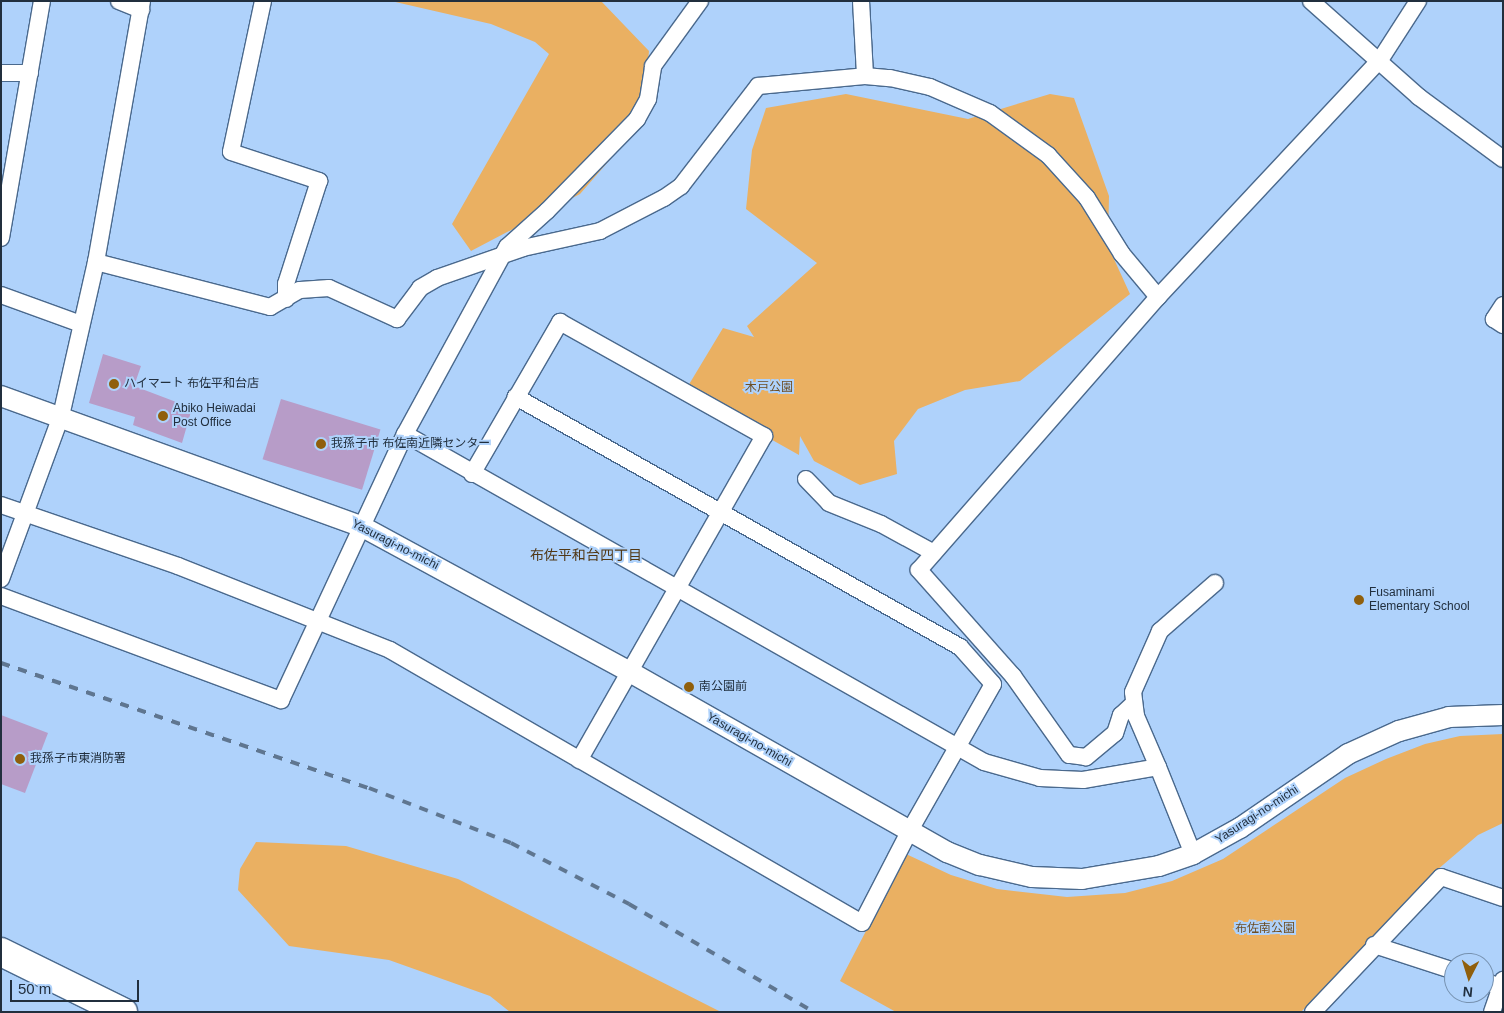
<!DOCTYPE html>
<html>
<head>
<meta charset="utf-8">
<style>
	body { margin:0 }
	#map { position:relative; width:1504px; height:1013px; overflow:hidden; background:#afd2fb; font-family:Helvetica,"Noto Sans JP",sans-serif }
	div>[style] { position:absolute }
	.green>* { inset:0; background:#eab062 }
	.building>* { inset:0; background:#b79cc8; transform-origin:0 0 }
	.roads { filter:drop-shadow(1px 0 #4a698d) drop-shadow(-1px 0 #4a698d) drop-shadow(0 1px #4a698d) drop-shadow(0 -1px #4a698d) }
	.minor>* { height:16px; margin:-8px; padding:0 8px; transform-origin:8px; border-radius:8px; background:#fff }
	.tertiary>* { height:20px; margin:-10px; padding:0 10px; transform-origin:10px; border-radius:10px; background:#fff }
	.trunk>* { height:28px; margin:-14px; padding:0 14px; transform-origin:14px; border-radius:14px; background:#fff }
	.rail>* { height:4px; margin-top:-2px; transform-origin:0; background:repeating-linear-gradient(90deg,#5f7690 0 9px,transparent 0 18px) }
	.dots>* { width:14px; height:14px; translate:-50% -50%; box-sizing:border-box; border:2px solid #afd2fb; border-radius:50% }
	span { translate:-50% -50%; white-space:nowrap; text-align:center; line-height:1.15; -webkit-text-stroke:4px #afd2fb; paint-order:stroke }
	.poi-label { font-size:12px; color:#212f3e }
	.left { translate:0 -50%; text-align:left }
	.park-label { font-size:12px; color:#6d4e24 }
	.street-label { font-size:12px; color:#212f3e }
	.neighbourhood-label { font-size:14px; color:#513816 }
	.frame { position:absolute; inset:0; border:2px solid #212f3e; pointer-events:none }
	.north { position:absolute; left:1444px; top:953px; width:50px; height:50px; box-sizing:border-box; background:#afd2fb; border:1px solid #7691af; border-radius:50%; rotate:185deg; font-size:14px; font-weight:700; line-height:20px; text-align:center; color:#212f3e }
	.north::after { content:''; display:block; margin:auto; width:18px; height:22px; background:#905f0c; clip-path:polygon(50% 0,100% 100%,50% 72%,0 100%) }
	.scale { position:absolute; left:10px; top:980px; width:129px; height:22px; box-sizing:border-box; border:2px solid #212f3e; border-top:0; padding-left:6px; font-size:15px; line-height:18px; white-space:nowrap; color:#212f3e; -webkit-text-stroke:4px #afd2fb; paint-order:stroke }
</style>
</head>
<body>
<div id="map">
	<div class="green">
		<i style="clip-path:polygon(391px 1px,601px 1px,649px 51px,642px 123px,580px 194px,471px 251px,452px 224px,549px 54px,535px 42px,491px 24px)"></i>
		<i style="clip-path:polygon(846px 94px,968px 119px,1050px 94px,1074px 98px,1109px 196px,1108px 246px,1130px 294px,1020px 381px,965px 390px,918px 409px,894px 441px,897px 474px,860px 485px,814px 461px,800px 436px,799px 455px,685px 391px,723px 328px,754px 337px,747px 326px,817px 263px,746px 209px,752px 150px,766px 108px)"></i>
		<i style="clip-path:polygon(1503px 734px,1503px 823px,1478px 835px,1430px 876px,1301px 1012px,896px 1012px,840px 981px,906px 854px,951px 875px,997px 889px,1067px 897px,1125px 893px,1172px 881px,1223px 859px,1345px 778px,1386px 759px,1425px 744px,1460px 736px)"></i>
		<i style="clip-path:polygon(256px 842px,346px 846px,458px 879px,721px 1012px,510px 1012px,490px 996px,389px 960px,289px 946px,238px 890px,240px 869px)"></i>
	</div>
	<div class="building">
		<i style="clip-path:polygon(103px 354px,141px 366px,134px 386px,192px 408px,182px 443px,133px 425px,135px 417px,89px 403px)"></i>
		<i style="left:281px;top:399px;width:104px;height:63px;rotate:17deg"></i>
		<i style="clip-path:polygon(1px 715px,48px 733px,25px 793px,1px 784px)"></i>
	</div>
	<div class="roads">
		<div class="minor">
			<i style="left:119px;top:1px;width:24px;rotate:22deg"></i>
			<i style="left:263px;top:1px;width:154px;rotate:102deg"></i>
			<i style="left:231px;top:152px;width:93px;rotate:18.2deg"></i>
			<i style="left:319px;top:181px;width:108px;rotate:107.8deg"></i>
			<i style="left:286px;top:284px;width:15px;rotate:90deg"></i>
			<i style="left:861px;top:1px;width:75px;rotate:86.9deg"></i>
			<i style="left:1311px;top:1px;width:144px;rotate:41.6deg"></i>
			<i style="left:1419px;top:97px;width:104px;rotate:36.4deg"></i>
			<i style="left:1px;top:73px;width:29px"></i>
			<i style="left:1px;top:238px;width:241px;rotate:-80.2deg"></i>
			<i style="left:96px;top:262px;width:180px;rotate:14.5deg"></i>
			<i style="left:270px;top:307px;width:34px;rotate:-30deg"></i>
			<i style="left:300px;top:290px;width:29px;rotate:-4deg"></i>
			<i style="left:329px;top:288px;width:75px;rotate:24.5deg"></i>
			<i style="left:397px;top:319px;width:39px;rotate:-53deg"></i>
			<i style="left:420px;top:288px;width:20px;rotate:-30deg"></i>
			<i style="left:437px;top:278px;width:91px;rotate:-19.2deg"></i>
			<i style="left:523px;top:248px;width:79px;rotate:-12.4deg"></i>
			<i style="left:600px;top:231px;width:72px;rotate:-27.3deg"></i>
			<i style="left:664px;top:198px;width:21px;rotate:-35deg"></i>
			<i style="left:681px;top:186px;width:126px;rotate:-52.4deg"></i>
			<i style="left:758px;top:86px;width:107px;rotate:-5.3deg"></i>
			<i style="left:865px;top:76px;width:25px;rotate:5deg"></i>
			<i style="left:890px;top:78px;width:41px;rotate:12.7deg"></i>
			<i style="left:930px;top:87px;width:65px;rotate:23.4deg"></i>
			<i style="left:990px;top:113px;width:72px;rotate:35.9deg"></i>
			<i style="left:1048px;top:155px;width:58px;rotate:47.8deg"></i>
			<i style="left:1087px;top:198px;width:66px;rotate:58deg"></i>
			<i style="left:1122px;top:254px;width:56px;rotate:50.1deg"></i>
			<i style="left:1px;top:295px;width:85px;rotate:19.9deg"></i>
			<i style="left:1503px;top:305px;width:17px;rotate:123deg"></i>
			<i style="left:1494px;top:319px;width:11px;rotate:34deg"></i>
			<i style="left:405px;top:434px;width:665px;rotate:29.53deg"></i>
			<i style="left:984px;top:762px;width:58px;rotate:15.9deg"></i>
			<i style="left:1040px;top:778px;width:43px;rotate:2.7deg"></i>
			<i style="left:1083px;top:780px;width:76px;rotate:-9.8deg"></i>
			<i style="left:1158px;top:767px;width:94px;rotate:68.1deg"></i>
			<i style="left:472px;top:474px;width:176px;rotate:-59.9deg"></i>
			<i style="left:560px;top:322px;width:234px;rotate:29.2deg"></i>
			<i style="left:764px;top:436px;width:373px;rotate:119.7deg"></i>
			<i style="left:806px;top:479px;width:33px;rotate:46deg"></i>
			<i style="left:829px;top:503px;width:56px;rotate:22deg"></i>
			<i style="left:881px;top:524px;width:60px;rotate:28.7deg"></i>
			<i style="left:1px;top:505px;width:187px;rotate:19deg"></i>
			<i style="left:178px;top:566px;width:228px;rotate:21.6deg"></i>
			<i style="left:390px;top:650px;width:545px;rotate:30.04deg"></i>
			<i style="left:862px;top:923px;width:102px;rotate:-62.7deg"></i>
			<i style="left:909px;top:832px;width:170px;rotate:-60.4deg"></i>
			<i style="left:993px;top:684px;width:50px;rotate:-131.7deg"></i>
			<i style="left:960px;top:647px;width:510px;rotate:-150.62deg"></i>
			<i style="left:1px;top:579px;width:174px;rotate:-69.8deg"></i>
			<i style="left:61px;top:416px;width:158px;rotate:-77.2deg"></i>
			<i style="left:96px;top:262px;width:265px;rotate:-80deg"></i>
			<i style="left:1px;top:596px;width:299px;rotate:20.4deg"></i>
			<i style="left:281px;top:700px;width:293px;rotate:-65deg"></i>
			<i style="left:405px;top:434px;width:213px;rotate:-61.4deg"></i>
			<i style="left:507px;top:247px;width:54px;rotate:-42deg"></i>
			<i style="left:547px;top:211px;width:129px;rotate:-45.6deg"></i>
			<i style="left:637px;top:119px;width:23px;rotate:-61deg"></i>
			<i style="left:648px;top:99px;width:33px;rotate:-81deg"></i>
			<i style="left:653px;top:66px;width:80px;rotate:-54.1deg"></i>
			<i style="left:1134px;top:703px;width:18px;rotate:137deg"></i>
			<i style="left:1121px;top:715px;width:19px;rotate:108deg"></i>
			<i style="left:1115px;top:733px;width:38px;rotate:140deg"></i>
			<i style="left:1086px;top:757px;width:17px;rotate:-173deg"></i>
			<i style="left:1069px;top:755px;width:97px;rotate:-125.3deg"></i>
			<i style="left:1013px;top:676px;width:142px;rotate:-131.6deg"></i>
			<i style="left:919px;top:570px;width:363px;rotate:-48.8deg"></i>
			<i style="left:1158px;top:297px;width:325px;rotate:-46.9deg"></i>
			<i style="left:1380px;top:60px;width:70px;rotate:-57.2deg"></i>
			<i style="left:1158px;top:767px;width:56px;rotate:-113.3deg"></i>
			<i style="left:1136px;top:716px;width:24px;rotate:-97deg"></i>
			<i style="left:1133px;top:692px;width:67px;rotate:-66.1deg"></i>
			<i style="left:1160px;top:631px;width:73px;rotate:-41.1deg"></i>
			<i style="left:1374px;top:945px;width:84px;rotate:18deg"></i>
			<i style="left:1484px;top:981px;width:20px;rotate:20deg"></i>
			<i style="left:1313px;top:1012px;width:186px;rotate:-46.5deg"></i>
			<i style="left:1441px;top:877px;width:65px;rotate:18.7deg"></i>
			<i style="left:1492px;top:1012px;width:34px;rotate:-71deg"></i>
		</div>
		<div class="tertiary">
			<i style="left:1px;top:396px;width:383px;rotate:19.9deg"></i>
			<i style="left:361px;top:526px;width:306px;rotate:28.5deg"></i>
			<i style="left:630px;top:672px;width:365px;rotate:29.6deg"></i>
			<i style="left:947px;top:852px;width:35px;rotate:22deg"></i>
			<i style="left:980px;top:865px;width:53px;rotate:13deg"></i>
			<i style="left:1032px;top:877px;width:50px;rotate:2.3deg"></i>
			<i style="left:1082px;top:879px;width:78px;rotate:-9.6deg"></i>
			<i style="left:1159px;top:866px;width:36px;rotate:-19deg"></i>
			<i style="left:1193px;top:854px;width:54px;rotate:-29deg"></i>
			<i style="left:1240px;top:828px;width:131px;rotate:-34.4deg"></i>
			<i style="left:1348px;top:754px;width:56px;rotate:-24.3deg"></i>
			<i style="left:1399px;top:731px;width:52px;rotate:-15.6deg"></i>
			<i style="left:1449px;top:717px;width:54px;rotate:-2.1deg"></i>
		</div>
		<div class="trunk">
			<i style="left:1px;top:952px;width:136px;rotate:26.2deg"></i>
		</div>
	</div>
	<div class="rail">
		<i style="left:1px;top:663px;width:389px;rotate:18.8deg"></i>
		<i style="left:369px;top:788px;width:152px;rotate:21.2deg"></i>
		<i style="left:511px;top:843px;width:133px;rotate:27.3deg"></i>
		<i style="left:629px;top:904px;width:214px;rotate:30.3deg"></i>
	</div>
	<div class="dots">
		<i style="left:114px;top:384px;background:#905f0c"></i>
		<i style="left:163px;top:416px;background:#905f0c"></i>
		<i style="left:321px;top:444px;background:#905f0c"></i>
		<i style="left:1359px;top:600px;background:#905f0c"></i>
		<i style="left:689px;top:687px;background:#905f0c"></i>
		<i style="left:20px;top:759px;background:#905f0c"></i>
	</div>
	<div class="poi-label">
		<span class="left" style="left:124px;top:384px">ハイマート 布佐平和台店</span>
		<span class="left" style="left:173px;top:416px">Abiko Heiwadai<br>Post Office</span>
		<span class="left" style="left:331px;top:444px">我孫子市 布佐南近隣センター</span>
		<span class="left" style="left:1369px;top:600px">Fusaminami<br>Elementary School</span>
		<span class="left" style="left:699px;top:687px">南公園前</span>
		<span class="left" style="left:30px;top:759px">我孫子市東消防署</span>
	</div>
	<div class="park-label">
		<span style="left:769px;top:388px">木戸公園</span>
		<span style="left:1265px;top:929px">布佐南公園</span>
	</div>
	<div class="street-label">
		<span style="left:395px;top:545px;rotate:27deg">Yasuragi-no-michi</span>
		<span style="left:749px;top:740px;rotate:30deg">Yasuragi-no-michi</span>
		<span style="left:1257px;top:815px;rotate:-33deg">Yasuragi-no-michi</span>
	</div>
	<div class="neighbourhood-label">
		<span style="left:586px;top:555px">布佐平和台四丁目</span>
	</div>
	<div class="frame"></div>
	<div class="north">N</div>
	<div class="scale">50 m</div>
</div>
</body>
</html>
